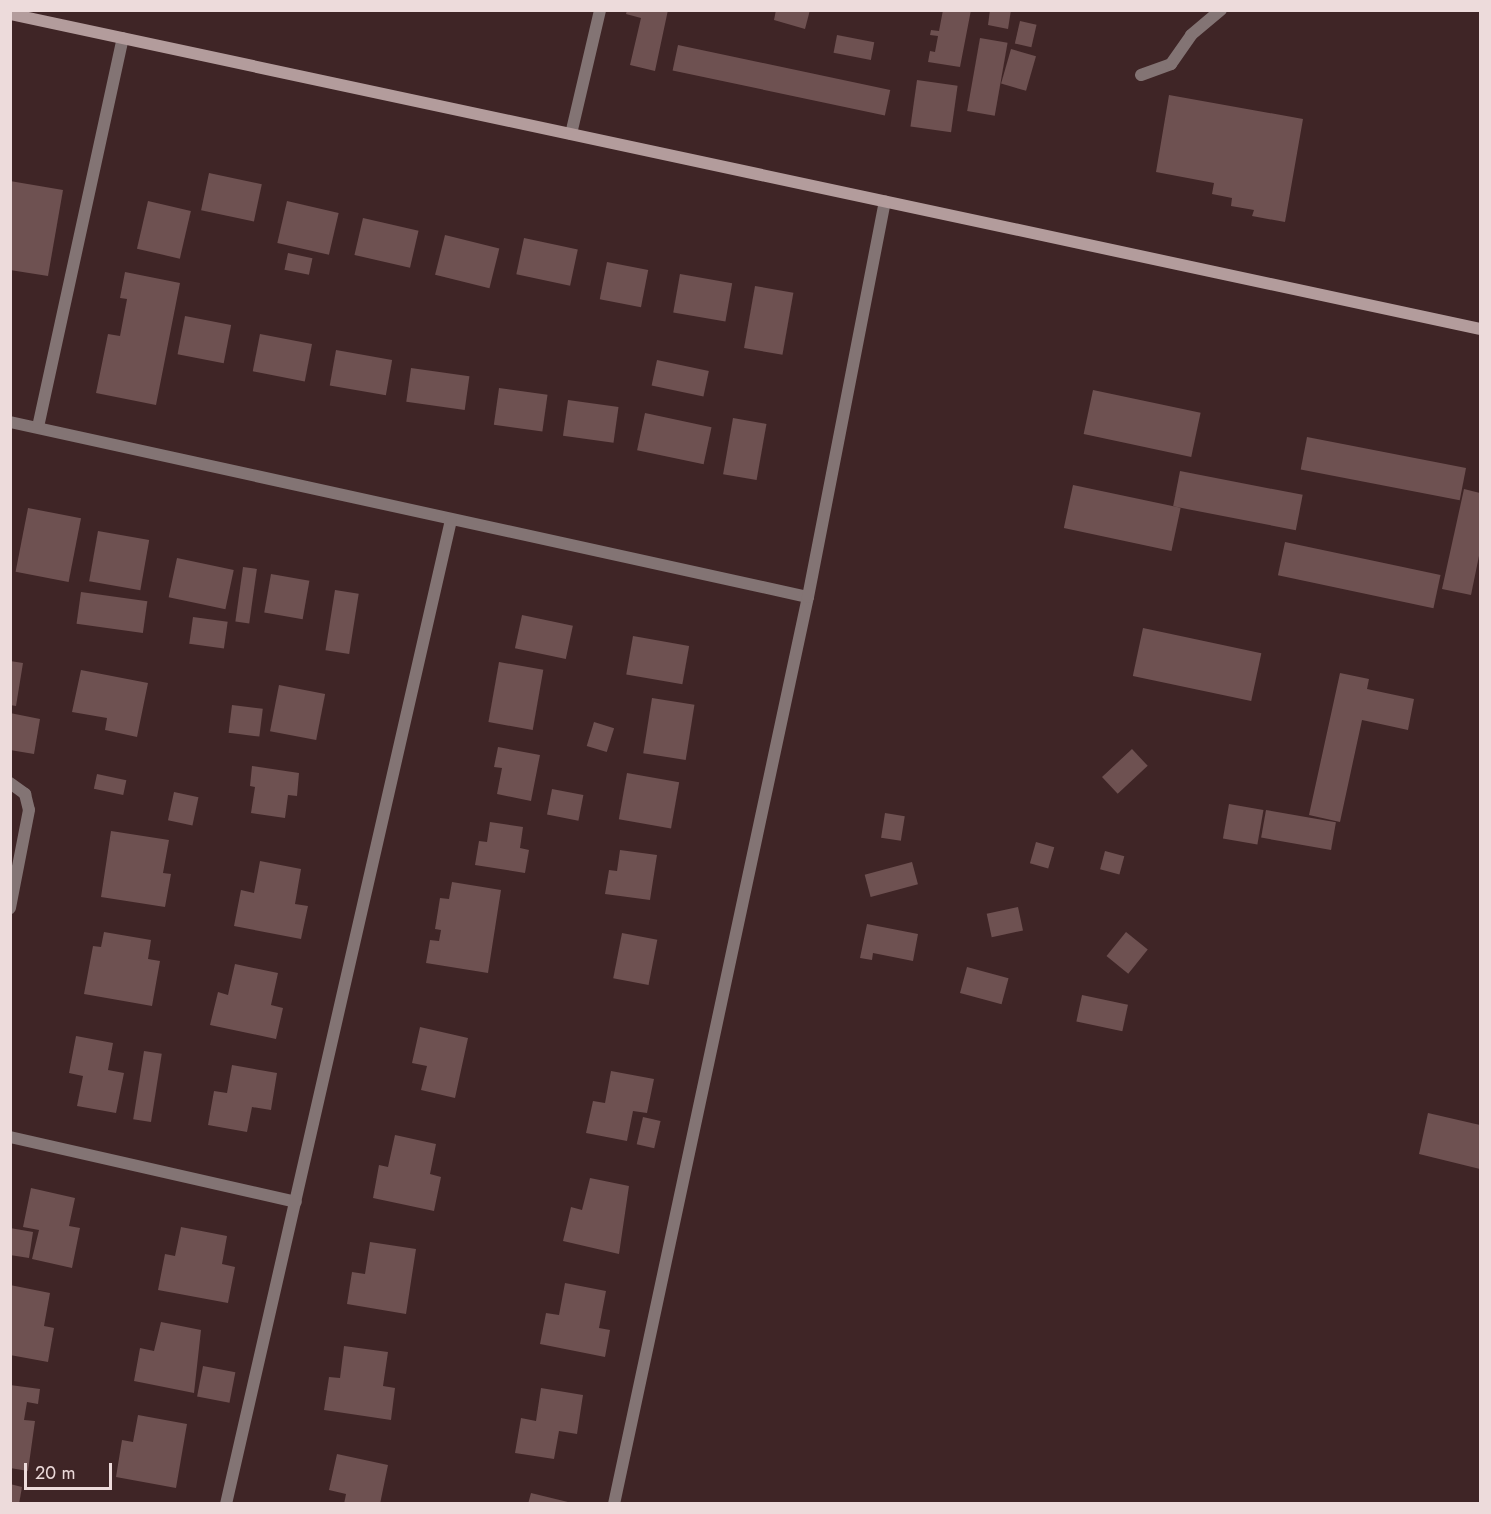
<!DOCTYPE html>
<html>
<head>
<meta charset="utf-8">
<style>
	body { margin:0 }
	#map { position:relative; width:1491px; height:1514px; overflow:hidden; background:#3f2526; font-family:Jost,sans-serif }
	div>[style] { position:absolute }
	.building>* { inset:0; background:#6e5151; transform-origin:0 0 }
	.street>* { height:12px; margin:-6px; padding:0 6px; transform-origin:6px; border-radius:6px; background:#837474 }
	.secondary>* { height:12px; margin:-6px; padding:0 6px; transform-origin:6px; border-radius:6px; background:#b39c9c }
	span { translate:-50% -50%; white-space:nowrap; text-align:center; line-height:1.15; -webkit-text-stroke:5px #3f2526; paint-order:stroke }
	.frame { position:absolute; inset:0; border:12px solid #eddbdb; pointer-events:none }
	.scale { position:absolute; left:24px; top:1463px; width:88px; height:27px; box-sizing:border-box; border:3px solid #eddbdb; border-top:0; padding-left:8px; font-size:18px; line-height:21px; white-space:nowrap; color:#eddbdb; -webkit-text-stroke:4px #3f2526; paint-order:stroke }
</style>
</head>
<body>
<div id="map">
	<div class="building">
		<i style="clip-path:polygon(627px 10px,668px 10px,655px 71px,630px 65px,641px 18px,626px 14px)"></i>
		<i style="clip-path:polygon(776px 10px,810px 10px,805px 29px,774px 20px)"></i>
		<i style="clip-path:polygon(943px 10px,971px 10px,960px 67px,928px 62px,930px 51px,935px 52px,938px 36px,930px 35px,931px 30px,939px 31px)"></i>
		<i style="clip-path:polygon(990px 10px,1011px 10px,1008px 29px,988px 25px)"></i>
		<i style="left:1020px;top:21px;width:17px;height:23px;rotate:13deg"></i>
		<i style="left:837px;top:35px;width:38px;height:18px;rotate:11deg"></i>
		<i style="left:980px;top:38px;width:28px;height:74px;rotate:10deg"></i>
		<i style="left:678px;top:45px;width:217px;height:26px;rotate:12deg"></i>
		<i style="left:1011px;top:49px;width:26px;height:36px;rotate:16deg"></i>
		<i style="left:917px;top:80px;width:41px;height:47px;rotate:8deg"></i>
		<i style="clip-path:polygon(1169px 95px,1303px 119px,1285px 222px,1252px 216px,1254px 210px,1231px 206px,1232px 198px,1212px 194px,1214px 183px,1156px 172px)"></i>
		<i style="left:209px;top:173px;width:54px;height:38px;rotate:12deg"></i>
		<i style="clip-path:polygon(10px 181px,63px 190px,48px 276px,10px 270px)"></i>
		<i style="left:148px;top:201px;width:44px;height:49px;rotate:13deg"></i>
		<i style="left:287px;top:201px;width:53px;height:43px;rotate:13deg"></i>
		<i style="left:363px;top:218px;width:57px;height:38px;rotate:13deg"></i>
		<i style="left:445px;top:235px;width:56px;height:41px;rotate:14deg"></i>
		<i style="left:524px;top:238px;width:55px;height:37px;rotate:12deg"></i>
		<i style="left:288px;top:253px;width:25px;height:17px;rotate:12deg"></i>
		<i style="left:607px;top:262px;width:42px;height:38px;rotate:11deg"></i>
		<i style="clip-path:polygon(125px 272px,180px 283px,156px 405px,96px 393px,108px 334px,120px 336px,127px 299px,120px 298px)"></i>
		<i style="left:680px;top:274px;width:53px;height:39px;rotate:10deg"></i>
		<i style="left:755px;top:286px;width:39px;height:63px;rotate:10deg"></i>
		<i style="left:185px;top:316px;width:47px;height:39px;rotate:11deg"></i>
		<i style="left:260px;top:334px;width:53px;height:38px;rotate:11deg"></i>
		<i style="left:336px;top:350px;width:57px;height:36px;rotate:10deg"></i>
		<i style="left:657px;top:360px;width:53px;height:26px;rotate:12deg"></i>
		<i style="left:411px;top:368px;width:59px;height:34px;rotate:8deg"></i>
		<i style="left:499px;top:388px;width:49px;height:37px;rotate:8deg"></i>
		<i style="left:1093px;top:390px;width:110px;height:45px;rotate:12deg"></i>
		<i style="left:568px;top:400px;width:51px;height:36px;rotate:8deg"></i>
		<i style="left:645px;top:413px;width:68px;height:38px;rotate:12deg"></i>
		<i style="left:733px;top:418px;width:34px;height:57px;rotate:10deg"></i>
		<i style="left:1307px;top:437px;width:162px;height:33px;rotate:11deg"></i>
		<i style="left:1180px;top:471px;width:125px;height:36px;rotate:11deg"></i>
		<i style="left:1073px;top:485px;width:110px;height:44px;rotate:12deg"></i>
		<i style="clip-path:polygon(1464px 489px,1480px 493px,1480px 551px,1471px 595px,1442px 589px)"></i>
		<i style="left:28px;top:508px;width:54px;height:65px;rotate:11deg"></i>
		<i style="left:98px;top:531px;width:52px;height:51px;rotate:10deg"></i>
		<i style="left:1285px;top:542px;width:159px;height:34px;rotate:12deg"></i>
		<i style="left:177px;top:558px;width:58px;height:40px;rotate:12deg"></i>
		<i style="left:243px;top:567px;width:14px;height:55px;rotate:8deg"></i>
		<i style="left:271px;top:574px;width:39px;height:39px;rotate:10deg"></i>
		<i style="left:335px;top:590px;width:24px;height:61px;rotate:9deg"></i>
		<i style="left:81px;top:592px;width:67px;height:32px;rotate:8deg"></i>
		<i style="left:522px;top:615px;width:52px;height:34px;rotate:12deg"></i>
		<i style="left:193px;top:617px;width:35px;height:27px;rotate:8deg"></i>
		<i style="left:1143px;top:628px;width:121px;height:49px;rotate:12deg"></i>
		<i style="left:633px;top:636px;width:57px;height:39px;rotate:10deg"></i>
		<i style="clip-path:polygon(10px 661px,23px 663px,16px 706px,10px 705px)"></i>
		<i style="left:499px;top:662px;width:45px;height:61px;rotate:10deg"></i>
		<i style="clip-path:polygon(81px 670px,148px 683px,137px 737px,105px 730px,107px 718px,72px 712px)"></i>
		<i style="clip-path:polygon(1340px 673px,1369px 679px,1367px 689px,1414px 699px,1408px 730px,1362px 720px,1340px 822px,1309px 815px)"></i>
		<i style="left:279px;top:685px;width:47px;height:47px;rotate:11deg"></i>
		<i style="left:652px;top:698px;width:43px;height:56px;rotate:9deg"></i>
		<i style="left:232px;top:705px;width:31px;height:28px;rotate:7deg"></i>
		<i style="clip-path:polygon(10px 713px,40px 719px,34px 754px,10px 750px)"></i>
		<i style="left:594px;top:722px;width:21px;height:25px;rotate:17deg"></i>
		<i style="clip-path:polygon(498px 747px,540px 755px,531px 801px,497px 794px,502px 768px,494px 767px)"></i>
		<i style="left:1132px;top:749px;width:23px;height:41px;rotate:47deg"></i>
		<i style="clip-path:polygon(252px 766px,299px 773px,297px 796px,288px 795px,285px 818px,251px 813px,255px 787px,250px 786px)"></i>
		<i style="left:627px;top:773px;width:53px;height:47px;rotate:10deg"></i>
		<i style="left:97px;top:774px;width:30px;height:15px;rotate:12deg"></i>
		<i style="left:552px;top:789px;width:32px;height:26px;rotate:11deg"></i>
		<i style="left:174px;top:792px;width:25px;height:29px;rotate:12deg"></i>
		<i style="left:1229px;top:804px;width:35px;height:35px;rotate:10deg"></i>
		<i style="left:1266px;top:810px;width:71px;height:28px;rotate:10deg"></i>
		<i style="left:885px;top:813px;width:20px;height:25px;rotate:9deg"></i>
		<i style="clip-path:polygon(490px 822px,523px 827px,520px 848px,529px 850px,525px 873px,475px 865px,479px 841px,487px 842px)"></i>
		<i style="clip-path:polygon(111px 831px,169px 840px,163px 873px,171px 874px,165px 907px,101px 897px)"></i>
		<i style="left:1036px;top:842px;width:19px;height:22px;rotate:16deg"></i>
		<i style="clip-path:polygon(620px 850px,657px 855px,650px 900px,605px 894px,609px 870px,617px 871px)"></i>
		<i style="left:1105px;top:851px;width:20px;height:19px;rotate:15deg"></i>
		<i style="clip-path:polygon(260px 861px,301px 869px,295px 904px,308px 906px,301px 939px,234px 926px,241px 890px,254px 893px)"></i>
		<i style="left:912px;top:862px;width:23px;height:49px;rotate:75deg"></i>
		<i style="clip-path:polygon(452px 882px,501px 890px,488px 973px,426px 963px,430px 940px,439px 941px,441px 930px,435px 929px,440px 898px,449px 899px)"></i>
		<i style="left:1018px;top:907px;width:24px;height:32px;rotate:78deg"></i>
		<i style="clip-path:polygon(867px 924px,918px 934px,913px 961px,873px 953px,872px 960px,860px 958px)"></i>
		<i style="clip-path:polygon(104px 932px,151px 940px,148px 959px,160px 961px,152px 1006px,84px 994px,93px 946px,101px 947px)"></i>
		<i style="left:1126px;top:932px;width:28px;height:31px;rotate:39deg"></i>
		<i style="left:622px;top:933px;width:36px;height:46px;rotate:11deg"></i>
		<i style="clip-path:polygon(235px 964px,278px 973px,271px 1005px,283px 1008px,276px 1039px,210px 1025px,218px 992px,228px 995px)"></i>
		<i style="left:967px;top:967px;width:43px;height:27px;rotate:15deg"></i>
		<i style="left:1082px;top:995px;width:47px;height:27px;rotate:12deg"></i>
		<i style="clip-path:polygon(420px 1027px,468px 1038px,455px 1098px,421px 1090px,427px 1066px,412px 1063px)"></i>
		<i style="clip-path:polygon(76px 1036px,113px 1043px,108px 1070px,124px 1073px,116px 1113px,77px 1106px,83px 1076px,69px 1073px)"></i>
		<i style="left:144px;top:1051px;width:18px;height:69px;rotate:9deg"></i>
		<i style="clip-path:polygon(232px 1065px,277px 1073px,271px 1110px,252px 1107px,247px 1132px,208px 1125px,214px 1091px,227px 1093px)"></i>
		<i style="clip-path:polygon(611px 1071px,654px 1079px,647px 1113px,633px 1111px,627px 1141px,586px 1133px,593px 1101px,605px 1103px)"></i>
		<i style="clip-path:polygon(1428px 1113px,1480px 1125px,1480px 1169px,1419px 1154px)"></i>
		<i style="left:643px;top:1117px;width:18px;height:28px;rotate:13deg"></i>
		<i style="clip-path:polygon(395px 1135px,436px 1144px,430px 1174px,441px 1177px,434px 1211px,373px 1198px,379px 1165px,388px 1167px)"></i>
		<i style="clip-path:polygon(590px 1178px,629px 1186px,619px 1254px,563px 1241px,571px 1207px,582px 1210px)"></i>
		<i style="clip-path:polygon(31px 1188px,75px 1198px,69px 1226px,80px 1228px,72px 1268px,32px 1259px,39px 1230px,23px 1227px)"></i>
		<i style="clip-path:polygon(181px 1227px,227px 1236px,222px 1264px,235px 1267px,228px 1303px,158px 1290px,165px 1254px,175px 1256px)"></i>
		<i style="clip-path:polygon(10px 1228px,33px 1232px,29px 1258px,10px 1255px)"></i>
		<i style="clip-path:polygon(370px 1242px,416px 1249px,406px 1314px,347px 1304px,352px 1272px,365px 1274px)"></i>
		<i style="clip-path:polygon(565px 1283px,606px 1291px,599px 1328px,610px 1330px,605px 1357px,540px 1344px,546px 1313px,559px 1315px)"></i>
		<i style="clip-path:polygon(10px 1285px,50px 1293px,44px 1326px,54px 1328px,48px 1362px,10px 1355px)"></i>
		<i style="clip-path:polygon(161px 1322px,201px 1330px,194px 1393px,134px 1381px,140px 1348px,154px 1351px)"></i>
		<i style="clip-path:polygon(344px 1346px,388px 1352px,383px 1386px,395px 1388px,391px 1420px,324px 1410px,329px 1377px,340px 1378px)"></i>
		<i style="left:203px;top:1366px;width:33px;height:31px;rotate:11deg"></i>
		<i style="clip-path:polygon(10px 1385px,40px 1389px,38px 1404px,27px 1402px,24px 1420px,35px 1421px,28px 1471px,10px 1468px)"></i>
		<i style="clip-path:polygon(541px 1388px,583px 1395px,577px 1434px,559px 1431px,554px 1459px,515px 1453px,521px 1418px,536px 1421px)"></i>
		<i style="clip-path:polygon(138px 1415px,187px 1424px,176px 1488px,116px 1477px,122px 1440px,133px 1442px)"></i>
		<i style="clip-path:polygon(337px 1454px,388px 1465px,380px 1504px,344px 1504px,346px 1494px,329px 1490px)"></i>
		<i style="clip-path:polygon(10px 1484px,22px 1487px,19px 1504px,10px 1504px)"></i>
		<i style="clip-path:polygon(531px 1493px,572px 1503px,572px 1504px,528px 1504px)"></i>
	</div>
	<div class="street">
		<i style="left:1141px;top:75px;width:32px;rotate:-20deg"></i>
		<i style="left:1171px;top:64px;width:35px;rotate:-55deg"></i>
		<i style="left:1191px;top:35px;width:39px;rotate:-40deg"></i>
		<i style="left:571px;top:134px;width:127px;rotate:-76.8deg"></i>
		<i style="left:10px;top:422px;width:817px;rotate:12.37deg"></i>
		<i style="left:38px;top:427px;width:398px;rotate:-77.7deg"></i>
		<i style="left:10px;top:783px;width:19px;rotate:36deg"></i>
		<i style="left:25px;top:794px;width:16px;rotate:76deg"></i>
		<i style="left:29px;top:810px;width:100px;rotate:101deg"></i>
		<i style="left:10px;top:1137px;width:293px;rotate:12.8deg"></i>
		<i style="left:226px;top:1504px;width:1009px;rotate:-77.12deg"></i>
		<i style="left:614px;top:1504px;width:928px;rotate:-77.93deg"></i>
		<i style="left:808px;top:597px;width:403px;rotate:-79deg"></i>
	</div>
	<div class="secondary">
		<i style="left:10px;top:14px;width:1503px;rotate:12.09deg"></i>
	</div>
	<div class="frame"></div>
	<div class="scale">20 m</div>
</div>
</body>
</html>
